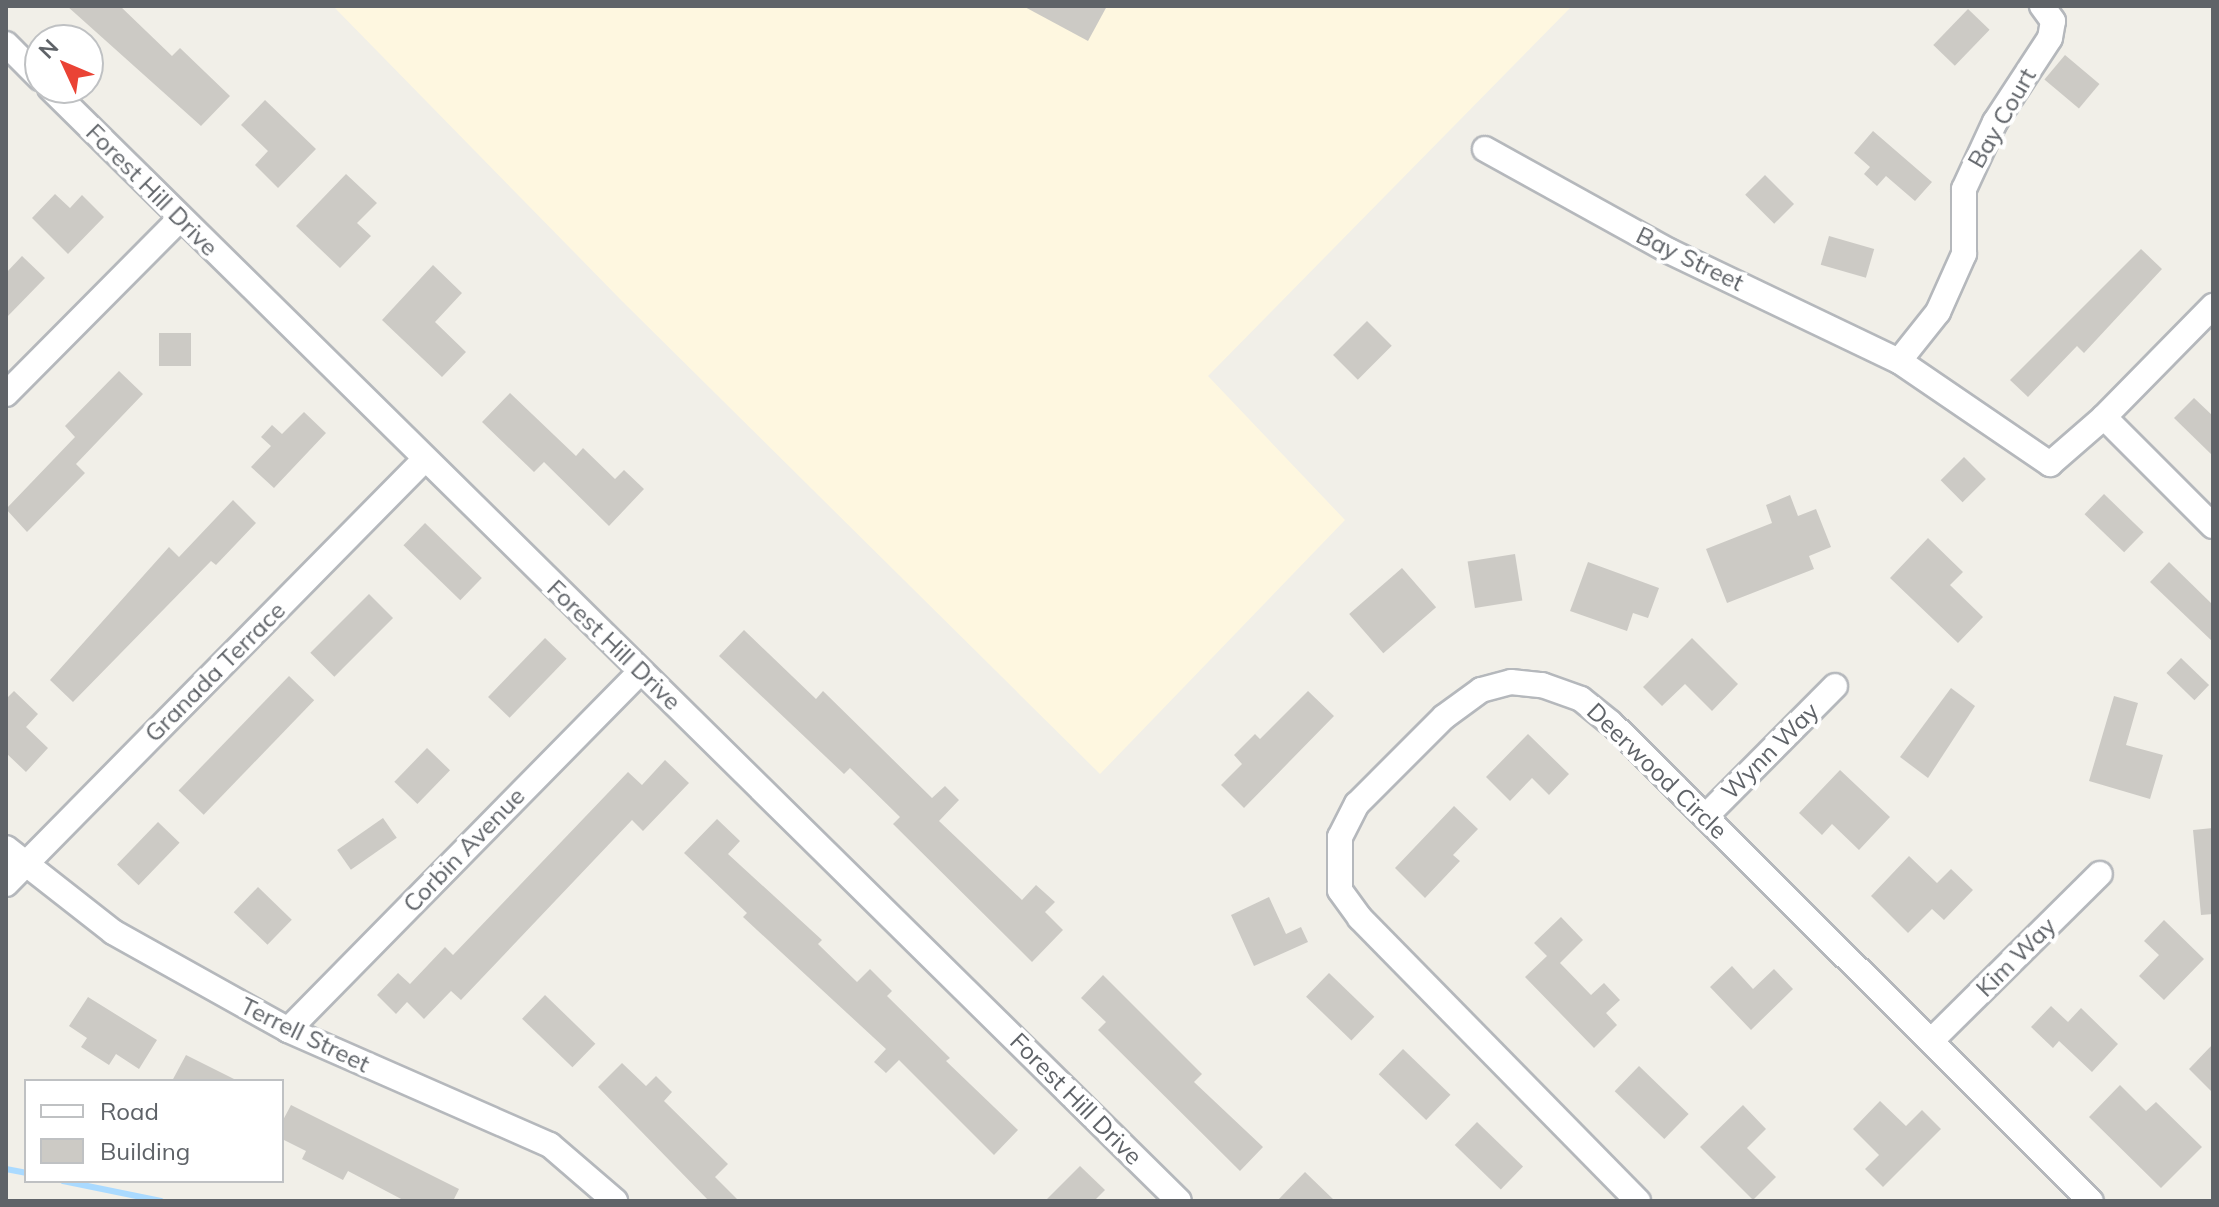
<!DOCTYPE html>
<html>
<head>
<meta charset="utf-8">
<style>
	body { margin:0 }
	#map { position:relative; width:2219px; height:1207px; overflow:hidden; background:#f1efe8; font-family:Mulish,sans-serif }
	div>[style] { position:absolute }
	.commercial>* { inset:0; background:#fef7e0 }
	.stream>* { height:6px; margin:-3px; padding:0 3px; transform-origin:3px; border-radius:3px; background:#aadaff }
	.building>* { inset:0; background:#cccac5; transform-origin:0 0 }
	.roads { filter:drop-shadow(2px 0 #b5b8bc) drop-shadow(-2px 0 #b5b8bc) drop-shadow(0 2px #b5b8bc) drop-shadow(0 -2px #b5b8bc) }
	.street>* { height:24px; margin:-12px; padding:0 12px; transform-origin:12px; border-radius:12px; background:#fff }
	span { translate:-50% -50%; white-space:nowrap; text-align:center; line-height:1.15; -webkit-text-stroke:8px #fff; paint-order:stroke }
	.street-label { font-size:24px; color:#5f6368 }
	.frame { position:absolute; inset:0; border:8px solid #5f6368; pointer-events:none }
	.legend { position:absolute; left:24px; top:1079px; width:260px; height:104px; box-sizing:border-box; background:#fff; border:2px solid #bfc1c3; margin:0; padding:10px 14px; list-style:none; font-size:24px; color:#5f6368 }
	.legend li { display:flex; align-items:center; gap:16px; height:40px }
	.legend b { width:40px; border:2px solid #bfc1c3 }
	.north { position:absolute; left:24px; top:24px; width:80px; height:80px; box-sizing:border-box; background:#fff; border:2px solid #bfc1c3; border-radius:50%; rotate:314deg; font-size:22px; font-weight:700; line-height:32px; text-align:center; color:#5f6368 }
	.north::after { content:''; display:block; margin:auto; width:28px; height:36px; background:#ea4335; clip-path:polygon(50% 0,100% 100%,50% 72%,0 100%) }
</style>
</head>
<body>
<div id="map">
	<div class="commercial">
		<i style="clip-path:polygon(333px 6px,1572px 6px,1208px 376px,1345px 520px,1100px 774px,622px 301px)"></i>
	</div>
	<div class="stream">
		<i style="left:6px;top:1169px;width:20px;rotate:11deg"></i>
		<i style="left:63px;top:1181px;width:100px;rotate:11.5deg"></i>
	</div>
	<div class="building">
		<i style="clip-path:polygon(67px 6px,120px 6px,172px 56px,180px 48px,230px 96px,201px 126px)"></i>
		<i style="clip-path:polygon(1023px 6px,1107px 6px,1088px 41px)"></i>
		<i style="left:1968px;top:9px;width:30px;height:50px;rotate:44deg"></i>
		<i style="left:2065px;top:55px;width:45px;height:32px;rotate:40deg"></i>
		<i style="clip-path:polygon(265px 100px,316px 149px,278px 188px,255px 165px,268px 151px,241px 125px)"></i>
		<i style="clip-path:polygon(1873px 131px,1932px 182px,1915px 201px,1886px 176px,1877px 186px,1864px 174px,1870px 167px,1854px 153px)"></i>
		<i style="clip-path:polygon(346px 174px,377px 203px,357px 223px,371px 236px,340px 268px,296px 226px)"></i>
		<i style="left:1765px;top:175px;width:41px;height:28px;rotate:45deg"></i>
		<i style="clip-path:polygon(55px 194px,70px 208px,82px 195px,104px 217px,68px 254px,32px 218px)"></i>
		<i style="left:1829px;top:236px;width:47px;height:30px;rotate:16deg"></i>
		<i style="clip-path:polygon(2141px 249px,2162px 269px,2084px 353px,2077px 346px,2028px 397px,2010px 380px)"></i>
		<i style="clip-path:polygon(22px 256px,45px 278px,6px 318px,6px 273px)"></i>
		<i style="clip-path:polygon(433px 265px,462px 293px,435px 322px,466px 352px,442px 377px,382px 320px)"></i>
		<i style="left:1367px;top:321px;width:35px;height:48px;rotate:45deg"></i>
		<i style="left:159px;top:333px;width:32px;height:33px"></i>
		<i style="clip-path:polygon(119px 371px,143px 394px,76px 464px,85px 473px,27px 532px,6px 509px,75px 437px,65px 426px)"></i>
		<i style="clip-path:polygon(510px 393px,576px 456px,583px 448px,615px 479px,624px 470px,644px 489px,609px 526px,544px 462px,534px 472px,482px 422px)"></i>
		<i style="clip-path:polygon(2194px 398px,2213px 416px,2213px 456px,2174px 418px)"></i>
		<i style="clip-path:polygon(304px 412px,326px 433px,274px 488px,251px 467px,271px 446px,261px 437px,272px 425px,282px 434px)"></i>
		<i style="left:1964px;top:457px;width:31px;height:33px;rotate:45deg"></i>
		<i style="left:2104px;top:494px;width:55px;height:28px;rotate:44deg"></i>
		<i style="clip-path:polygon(1790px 495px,1798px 516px,1816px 509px,1831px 547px,1809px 556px,1814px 569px,1727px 603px,1706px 549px,1772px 523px,1766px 505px)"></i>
		<i style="clip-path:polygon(233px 500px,256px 523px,216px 565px,211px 561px,73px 702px,50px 680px,169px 547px,179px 557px)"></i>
		<i style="left:425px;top:523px;width:79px;height:31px;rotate:44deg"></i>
		<i style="clip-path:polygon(1928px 538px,1963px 572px,1950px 585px,1983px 617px,1958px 643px,1890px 578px)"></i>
		<i style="left:1515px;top:554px;width:47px;height:48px;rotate:81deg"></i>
		<i style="clip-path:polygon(1588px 562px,1659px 588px,1648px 618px,1633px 613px,1627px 631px,1570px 611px)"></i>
		<i style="clip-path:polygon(2169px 562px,2213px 605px,2213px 642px,2150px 582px)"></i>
		<i style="left:1402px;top:568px;width:52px;height:70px;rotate:49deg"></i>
		<i style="left:369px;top:594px;width:34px;height:83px;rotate:45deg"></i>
		<i style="clip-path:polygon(744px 630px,816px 699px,823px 691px,932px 798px,945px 786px,959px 800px,939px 821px,1022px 900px,1036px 885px,1055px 902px,1045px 912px,1063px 930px,1032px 962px,893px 824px,900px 817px,850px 768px,844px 774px,719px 656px)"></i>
		<i style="left:545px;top:638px;width:30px;height:82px;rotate:44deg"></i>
		<i style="clip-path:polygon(1692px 638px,1738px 684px,1712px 711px,1685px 684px,1662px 706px,1643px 687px)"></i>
		<i style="left:2181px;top:658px;width:39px;height:21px;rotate:44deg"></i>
		<i style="left:289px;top:676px;width:35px;height:159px;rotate:44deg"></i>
		<i style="clip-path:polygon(1951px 688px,1975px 706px,1928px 778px,1900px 757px)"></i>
		<i style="clip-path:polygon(14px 691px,38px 714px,26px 727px,48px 748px,26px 772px,6px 753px,6px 699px)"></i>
		<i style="clip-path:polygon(1308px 691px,1334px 716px,1244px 808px,1221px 785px,1242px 764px,1234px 755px,1255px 734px,1260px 739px)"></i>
		<i style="clip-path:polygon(2114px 696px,2138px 703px,2126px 745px,2163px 755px,2150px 799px,2089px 781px)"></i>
		<i style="clip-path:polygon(1528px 734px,1569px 774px,1549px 795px,1532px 778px,1510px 801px,1486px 777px)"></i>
		<i style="left:427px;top:748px;width:32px;height:47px;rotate:44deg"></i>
		<i style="clip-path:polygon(665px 760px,689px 783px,643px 831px,632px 820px,461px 1000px,451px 991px,424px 1019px,407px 1002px,396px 1014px,377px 995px,398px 973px,410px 984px,445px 947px,453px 955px,628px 772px,642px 785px)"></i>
		<i style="clip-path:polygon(1840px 770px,1890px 817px,1859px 850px,1832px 824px,1822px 835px,1799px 813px)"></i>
		<i style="clip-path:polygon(1454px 806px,1478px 829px,1453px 855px,1460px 861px,1425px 898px,1395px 868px)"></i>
		<i style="left:383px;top:818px;width:24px;height:56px;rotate:55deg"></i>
		<i style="clip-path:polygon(717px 819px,740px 841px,728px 854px,822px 940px,818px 944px,857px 982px,870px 969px,892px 991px,887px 996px,950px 1058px,946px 1061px,1018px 1130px,994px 1155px,899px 1060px,886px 1073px,874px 1062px,886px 1049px,743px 917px,747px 913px,684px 853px)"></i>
		<i style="left:158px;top:822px;width:30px;height:59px;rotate:44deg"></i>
		<i style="clip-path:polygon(2213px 828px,2213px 914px,2201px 915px,2193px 830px)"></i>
		<i style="clip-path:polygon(1909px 856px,1937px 883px,1951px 869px,1973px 890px,1944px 920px,1932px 909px,1908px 933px,1871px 896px)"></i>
		<i style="left:258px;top:887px;width:47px;height:35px;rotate:44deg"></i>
		<i style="clip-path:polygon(1269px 897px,1286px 934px,1301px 927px,1308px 942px,1254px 966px,1231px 915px)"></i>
		<i style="clip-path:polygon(1561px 917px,1583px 940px,1560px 963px,1591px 995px,1604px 983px,1620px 1000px,1606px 1013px,1617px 1025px,1594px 1048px,1525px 977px,1547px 956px,1534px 943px)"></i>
		<i style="clip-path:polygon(2164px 920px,2204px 959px,2164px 1000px,2139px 976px,2159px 955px,2144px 941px)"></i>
		<i style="clip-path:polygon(1732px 966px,1753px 989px,1774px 969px,1793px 989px,1751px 1030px,1710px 987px)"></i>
		<i style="left:1329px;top:973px;width:63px;height:33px;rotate:44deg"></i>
		<i style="clip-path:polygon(1103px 975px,1202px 1074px,1194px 1082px,1263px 1147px,1240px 1171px,1098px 1030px,1106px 1022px,1081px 998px)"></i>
		<i style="left:545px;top:995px;width:70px;height:33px;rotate:44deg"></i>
		<i style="clip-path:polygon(88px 997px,157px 1040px,139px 1069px,116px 1054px,109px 1065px,81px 1047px,87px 1038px,69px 1026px)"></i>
		<i style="clip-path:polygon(2051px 1006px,2068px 1022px,2081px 1008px,2118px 1044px,2092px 1072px,2059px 1041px,2053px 1048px,2031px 1027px)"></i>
		<i style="clip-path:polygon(2213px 1044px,2213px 1093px,2189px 1069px)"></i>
		<i style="left:1403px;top:1049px;width:66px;height:35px;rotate:44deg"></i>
		<i style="clip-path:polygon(186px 1055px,238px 1081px,172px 1081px)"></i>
		<i style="clip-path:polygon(622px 1063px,646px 1086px,656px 1076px,672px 1092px,664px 1101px,728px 1164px,715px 1177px,739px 1201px,709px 1201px,598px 1087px)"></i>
		<i style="left:1639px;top:1066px;width:69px;height:35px;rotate:44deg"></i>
		<i style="clip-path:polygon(2120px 1085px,2146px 1111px,2156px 1102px,2202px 1147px,2161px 1188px,2089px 1117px)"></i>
		<i style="clip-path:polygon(1880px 1101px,1906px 1126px,1922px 1110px,1941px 1129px,1883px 1187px,1865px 1169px,1879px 1155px,1853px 1129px)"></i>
		<i style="clip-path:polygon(291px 1105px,459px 1189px,453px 1201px,405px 1201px,348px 1171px,343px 1180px,302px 1159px,306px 1151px,282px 1139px,282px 1122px)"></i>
		<i style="clip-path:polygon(1743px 1105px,1766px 1129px,1747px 1148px,1776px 1177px,1753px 1200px,1700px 1147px)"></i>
		<i style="left:1477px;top:1122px;width:64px;height:32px;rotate:44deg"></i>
		<i style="clip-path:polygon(1080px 1166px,1105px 1190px,1094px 1201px,1045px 1201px)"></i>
		<i style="clip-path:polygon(1305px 1172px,1335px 1201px,1277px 1201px)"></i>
	</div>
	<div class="roads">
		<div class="street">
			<i style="left:6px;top:44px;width:48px;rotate:45deg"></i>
			<i style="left:50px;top:88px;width:1585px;rotate:44.59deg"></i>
			<i style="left:1485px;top:149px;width:210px;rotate:29deg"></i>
			<i style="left:1669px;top:251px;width:255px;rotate:25.6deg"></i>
			<i style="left:1899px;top:361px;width:183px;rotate:34.3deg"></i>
			<i style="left:2050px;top:464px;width:72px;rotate:-41deg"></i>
			<i style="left:2104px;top:417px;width:156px;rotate:-45.5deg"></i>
			<i style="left:1899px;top:361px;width:63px;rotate:-51.5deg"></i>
			<i style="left:1938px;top:312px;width:64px;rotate:-65.9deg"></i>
			<i style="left:1964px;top:254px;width:65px;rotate:-90deg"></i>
			<i style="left:1964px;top:189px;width:74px;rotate:-65.2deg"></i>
			<i style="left:1995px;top:122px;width:100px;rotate:-56.8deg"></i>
			<i style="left:2050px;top:38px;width:17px;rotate:-80deg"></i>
			<i style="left:2053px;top:21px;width:19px;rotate:-126deg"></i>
			<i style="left:6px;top:394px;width:247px;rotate:-45.2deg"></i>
			<i style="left:2104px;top:417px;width:154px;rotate:45deg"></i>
			<i style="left:1706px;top:816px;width:183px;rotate:-45.2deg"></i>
			<i style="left:6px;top:848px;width:136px;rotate:38.1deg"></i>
			<i style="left:113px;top:932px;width:201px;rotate:29.2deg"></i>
			<i style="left:288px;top:1030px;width:286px;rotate:23.7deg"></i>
			<i style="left:550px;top:1145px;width:86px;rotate:40.7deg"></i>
			<i style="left:6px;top:884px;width:597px;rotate:-45.41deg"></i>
			<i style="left:288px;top:1030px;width:503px;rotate:-45.48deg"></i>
			<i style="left:1932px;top:1040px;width:236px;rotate:-44.7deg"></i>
			<i style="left:1638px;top:1201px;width:397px;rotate:-134.5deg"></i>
			<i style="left:1360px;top:918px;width:34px;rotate:-126deg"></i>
			<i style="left:1340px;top:890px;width:53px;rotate:-90deg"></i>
			<i style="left:1340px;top:837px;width:37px;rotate:-63deg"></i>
			<i style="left:1357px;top:804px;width:123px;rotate:-45deg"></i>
			<i style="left:1444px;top:717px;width:46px;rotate:-36.1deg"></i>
			<i style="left:1481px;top:690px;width:31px;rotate:-15deg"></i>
			<i style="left:1511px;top:682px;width:31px;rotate:6deg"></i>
			<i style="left:1542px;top:685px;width:41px;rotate:19.7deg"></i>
			<i style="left:1581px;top:699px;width:38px;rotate:39deg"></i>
			<i style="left:1611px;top:723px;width:677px;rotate:44.88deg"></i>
		</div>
	</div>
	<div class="street-label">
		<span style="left:2002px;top:118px;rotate:-60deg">Bay Court</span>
		<span style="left:152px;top:190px;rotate:45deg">Forest Hill Drive</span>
		<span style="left:1690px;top:259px;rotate:26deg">Bay Street</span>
		<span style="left:614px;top:645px;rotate:44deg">Forest Hill Drive</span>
		<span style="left:215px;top:672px;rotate:-45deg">Granada Terrace</span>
		<span style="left:1770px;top:751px;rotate:-45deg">Wynn Way</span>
		<span style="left:1657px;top:771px;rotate:44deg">Deerwood Circle</span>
		<span style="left:464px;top:850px;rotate:-46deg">Corbin Avenue</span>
		<span style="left:2016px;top:957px;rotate:-45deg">Kim Way</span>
		<span style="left:305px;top:1035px;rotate:26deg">Terrell Street</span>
		<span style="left:1076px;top:1099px;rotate:45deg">Forest Hill Drive</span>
	</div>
	<div class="frame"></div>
	<ul class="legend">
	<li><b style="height:10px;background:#fff"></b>Road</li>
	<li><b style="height:22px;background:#cccac5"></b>Building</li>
	</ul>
	<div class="north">N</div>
</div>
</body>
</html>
